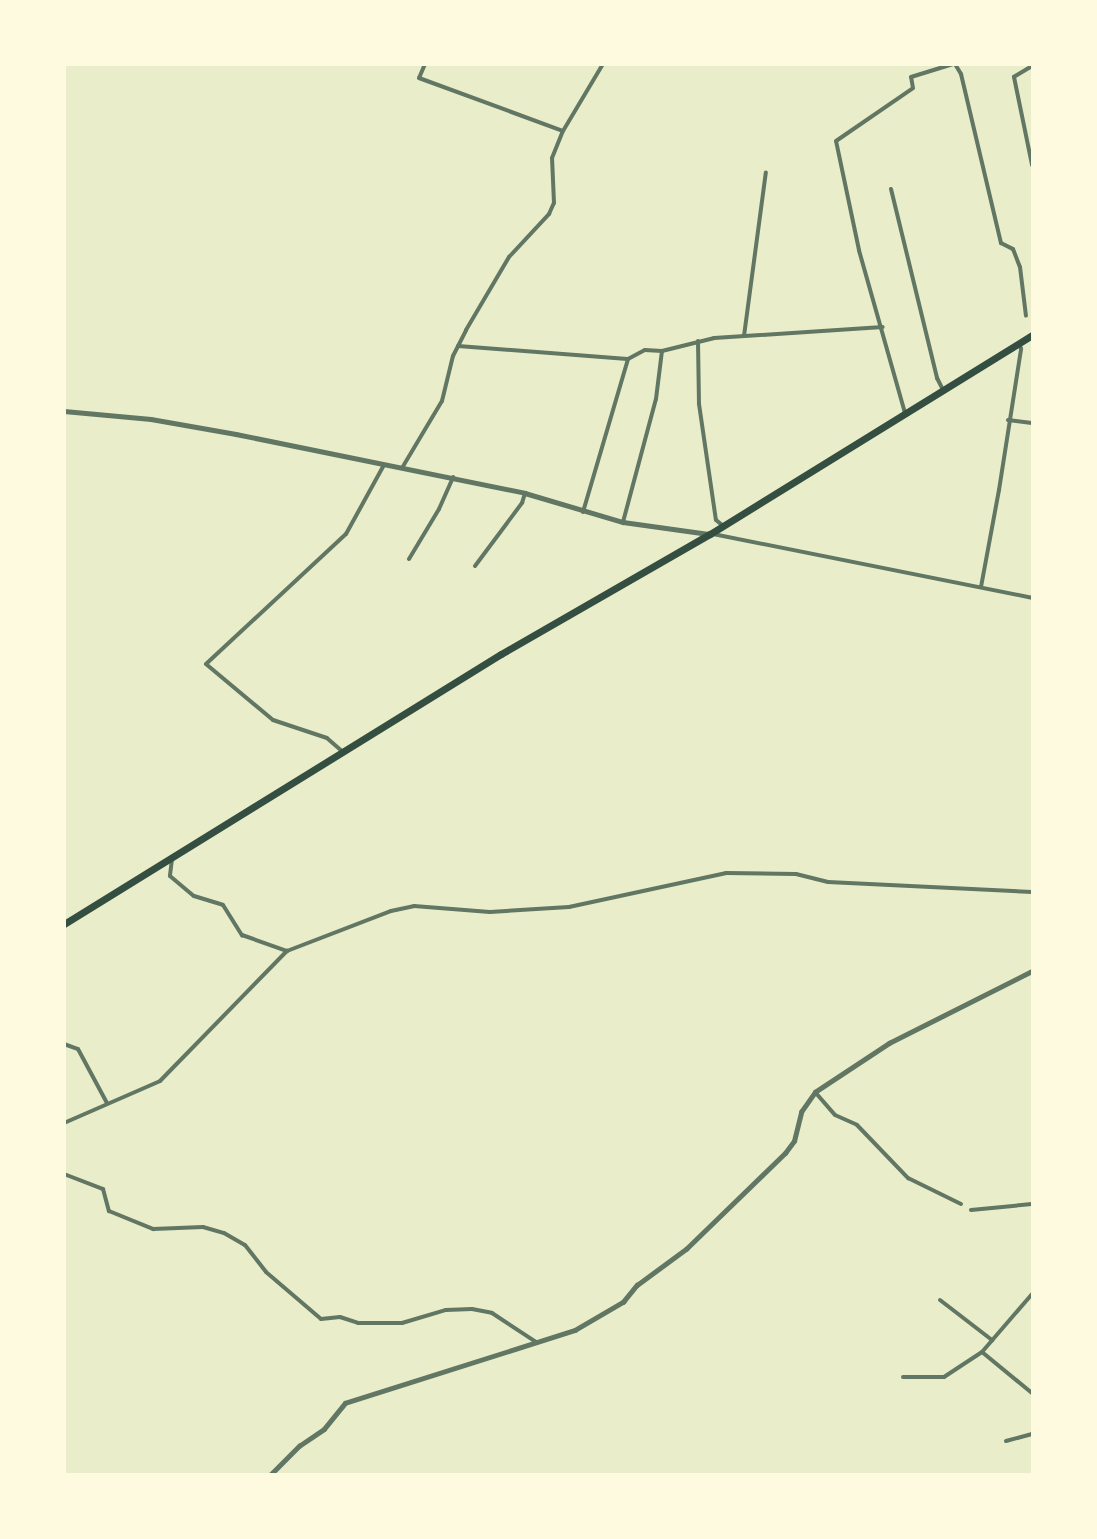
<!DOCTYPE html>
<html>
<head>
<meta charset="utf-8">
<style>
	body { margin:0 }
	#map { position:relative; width:1097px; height:1539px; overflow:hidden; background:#e9edc9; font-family:"PT Serif",serif }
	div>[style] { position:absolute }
	.minor>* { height:4px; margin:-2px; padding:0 2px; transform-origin:2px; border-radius:2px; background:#617663 }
	.tertiary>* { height:4.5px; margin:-2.25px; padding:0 2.25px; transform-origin:2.25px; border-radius:2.25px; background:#617663 }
	.trunk>* { height:7px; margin:-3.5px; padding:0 3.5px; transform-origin:3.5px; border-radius:3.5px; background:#344e41 }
	span { translate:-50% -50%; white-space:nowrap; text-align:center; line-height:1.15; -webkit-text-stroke:4.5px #fefae0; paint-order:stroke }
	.frame { position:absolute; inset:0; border:66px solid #fefae0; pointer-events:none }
</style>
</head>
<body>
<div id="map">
	<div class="minor">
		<i style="left:425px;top:64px;width:15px;rotate:113deg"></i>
		<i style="left:419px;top:78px;width:153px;rotate:20.2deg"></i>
		<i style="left:955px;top:64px;width:12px;rotate:59deg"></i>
		<i style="left:961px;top:74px;width:174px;rotate:76.7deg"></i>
		<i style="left:1001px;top:243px;width:13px;rotate:27deg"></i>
		<i style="left:1013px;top:249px;width:19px;rotate:69deg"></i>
		<i style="left:1020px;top:267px;width:49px;rotate:83deg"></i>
		<i style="left:1032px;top:66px;width:21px;rotate:149deg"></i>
		<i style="left:1014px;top:77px;width:90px;rotate:78.4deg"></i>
		<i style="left:891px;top:189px;width:195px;rotate:76.3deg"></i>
		<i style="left:937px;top:378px;width:13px;rotate:63deg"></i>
		<i style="left:744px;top:336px;width:165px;rotate:-82.4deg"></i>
		<i style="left:698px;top:341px;width:63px;rotate:89.1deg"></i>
		<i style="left:699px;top:404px;width:117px;rotate:81.7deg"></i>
		<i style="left:716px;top:520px;width:8px;rotate:40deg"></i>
		<i style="left:458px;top:346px;width:170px;rotate:4.4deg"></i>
		<i style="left:628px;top:359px;width:19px;rotate:-28deg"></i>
		<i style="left:645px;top:350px;width:17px;rotate:3deg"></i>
		<i style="left:662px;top:351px;width:54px;rotate:-14deg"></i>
		<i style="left:714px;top:338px;width:169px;rotate:-3.7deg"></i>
		<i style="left:905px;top:413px;width:169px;rotate:-105.8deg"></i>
		<i style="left:859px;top:250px;width:111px;rotate:-101.9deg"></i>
		<i style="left:836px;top:141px;width:93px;rotate:-34.5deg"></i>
		<i style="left:913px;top:88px;width:11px;rotate:-100deg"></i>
		<i style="left:911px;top:77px;width:44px;rotate:-17.2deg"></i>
		<i style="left:1008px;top:420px;width:24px;rotate:7deg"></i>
		<i style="left:402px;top:468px;width:78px;rotate:-59.2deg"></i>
		<i style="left:442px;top:401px;width:46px;rotate:-76.3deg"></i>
		<i style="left:453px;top:356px;width:29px;rotate:-63deg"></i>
		<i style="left:466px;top:330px;width:85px;rotate:-59.5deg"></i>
		<i style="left:509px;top:257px;width:59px;rotate:-47.1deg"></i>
		<i style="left:549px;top:214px;width:12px;rotate:-66deg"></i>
		<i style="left:554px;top:203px;width:45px;rotate:-92.5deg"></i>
		<i style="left:552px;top:158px;width:29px;rotate:-68deg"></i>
		<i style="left:563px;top:131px;width:78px;rotate:-59.2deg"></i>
		<i style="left:583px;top:512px;width:159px;rotate:-73.6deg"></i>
		<i style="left:623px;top:522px;width:127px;rotate:-75deg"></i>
		<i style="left:656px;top:399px;width:48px;rotate:-82.9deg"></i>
		<i style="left:713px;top:534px;width:325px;rotate:11.3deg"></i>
		<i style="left:409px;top:559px;width:58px;rotate:-59deg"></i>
		<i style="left:439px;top:509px;width:35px;rotate:-66deg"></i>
		<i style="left:475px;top:566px;width:79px;rotate:-53.3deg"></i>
		<i style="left:522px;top:503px;width:10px;rotate:-73deg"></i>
		<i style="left:981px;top:587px;width:99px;rotate:-79.5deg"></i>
		<i style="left:999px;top:490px;width:143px;rotate:-81.1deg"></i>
		<i style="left:1021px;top:349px;width:6px;rotate:-108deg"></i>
		<i style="left:343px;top:752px;width:21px;rotate:-139deg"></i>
		<i style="left:327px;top:738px;width:57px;rotate:-161.6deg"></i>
		<i style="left:273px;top:720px;width:87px;rotate:-140.1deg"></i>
		<i style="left:206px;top:664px;width:191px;rotate:-42.9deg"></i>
		<i style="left:346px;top:534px;width:79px;rotate:-61.2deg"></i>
		<i style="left:172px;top:859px;width:17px;rotate:97deg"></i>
		<i style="left:170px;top:876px;width:31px;rotate:40deg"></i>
		<i style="left:194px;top:896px;width:30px;rotate:17deg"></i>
		<i style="left:223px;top:905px;width:36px;rotate:58deg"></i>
		<i style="left:242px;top:935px;width:48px;rotate:19.6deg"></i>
		<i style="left:64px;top:1044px;width:15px;rotate:20deg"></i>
		<i style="left:78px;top:1049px;width:61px;rotate:61.8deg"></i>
		<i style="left:815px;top:1092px;width:30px;rotate:49deg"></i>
		<i style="left:835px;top:1115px;width:24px;rotate:24deg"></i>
		<i style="left:857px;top:1125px;width:74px;rotate:46.1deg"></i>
		<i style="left:908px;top:1178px;width:59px;rotate:26.1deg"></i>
		<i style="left:64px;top:1123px;width:105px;rotate:-23.6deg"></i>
		<i style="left:160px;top:1081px;width:182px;rotate:-45.7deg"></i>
		<i style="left:287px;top:951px;width:111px;rotate:-21deg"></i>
		<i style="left:391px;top:911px;width:24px;rotate:-12deg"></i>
		<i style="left:414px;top:906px;width:76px;rotate:4.5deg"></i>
		<i style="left:490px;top:912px;width:79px;rotate:-3.6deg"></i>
		<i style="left:569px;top:907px;width:161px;rotate:-12.2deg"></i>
		<i style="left:726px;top:873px;width:70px;rotate:0.8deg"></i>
		<i style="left:796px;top:874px;width:33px;rotate:14deg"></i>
		<i style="left:828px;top:882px;width:204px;rotate:2.8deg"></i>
		<i style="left:64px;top:1174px;width:42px;rotate:21deg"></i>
		<i style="left:103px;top:1189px;width:23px;rotate:75deg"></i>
		<i style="left:109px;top:1211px;width:48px;rotate:22.2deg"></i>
		<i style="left:153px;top:1229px;width:50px;rotate:-2.3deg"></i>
		<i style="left:203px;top:1227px;width:22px;rotate:16deg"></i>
		<i style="left:224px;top:1233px;width:24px;rotate:30deg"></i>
		<i style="left:245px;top:1245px;width:34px;rotate:52deg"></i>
		<i style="left:266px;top:1272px;width:72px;rotate:40.5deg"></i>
		<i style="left:321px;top:1319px;width:19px;rotate:-6deg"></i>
		<i style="left:340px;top:1317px;width:19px;rotate:18deg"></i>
		<i style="left:358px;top:1323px;width:44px"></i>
		<i style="left:402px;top:1323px;width:46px;rotate:-16.5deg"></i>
		<i style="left:446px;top:1310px;width:26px;rotate:-2deg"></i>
		<i style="left:472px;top:1309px;width:20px;rotate:11deg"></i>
		<i style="left:492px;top:1313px;width:53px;rotate:33.4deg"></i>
		<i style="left:971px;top:1210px;width:61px;rotate:-5.6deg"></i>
		<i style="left:940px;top:1300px;width:66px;rotate:37.6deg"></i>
		<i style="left:982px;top:1352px;width:65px;rotate:39.4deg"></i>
		<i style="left:903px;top:1377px;width:41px"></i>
		<i style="left:944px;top:1377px;width:45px;rotate:-33.3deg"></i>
		<i style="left:982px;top:1352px;width:77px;rotate:-49.2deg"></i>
		<i style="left:1006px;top:1441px;width:27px;rotate:-15deg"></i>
	</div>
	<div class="tertiary">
		<i style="left:64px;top:411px;width:87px;rotate:5.3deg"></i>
		<i style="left:151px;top:419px;width:86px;rotate:10deg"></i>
		<i style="left:236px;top:434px;width:295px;rotate:11.5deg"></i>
		<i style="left:525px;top:493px;width:102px;rotate:16.5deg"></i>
		<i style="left:623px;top:522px;width:88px;rotate:7.9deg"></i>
		<i style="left:271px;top:1474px;width:40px;rotate:-45deg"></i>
		<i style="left:299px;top:1446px;width:30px;rotate:-34deg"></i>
		<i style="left:324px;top:1429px;width:33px;rotate:-51deg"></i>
		<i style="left:345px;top:1403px;width:241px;rotate:-17.6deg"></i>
		<i style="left:575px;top:1330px;width:56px;rotate:-30.3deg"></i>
		<i style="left:623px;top:1302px;width:22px;rotate:-51deg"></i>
		<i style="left:637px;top:1285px;width:61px;rotate:-36.3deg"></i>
		<i style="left:686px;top:1249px;width:138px;rotate:-44.1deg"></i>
		<i style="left:785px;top:1153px;width:15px;rotate:-53deg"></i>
		<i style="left:794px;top:1141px;width:30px;rotate:-76deg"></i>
		<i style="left:801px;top:1112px;width:24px;rotate:-55deg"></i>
		<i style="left:815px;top:1092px;width:89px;rotate:-33.5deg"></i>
		<i style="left:889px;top:1043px;width:160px;rotate:-26.7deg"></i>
	</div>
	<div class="trunk">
		<i style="left:64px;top:924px;width:514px;rotate:-31.71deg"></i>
		<i style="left:501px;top:654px;width:241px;rotate:-29.9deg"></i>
		<i style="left:710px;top:534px;width:379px;rotate:-31.7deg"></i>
	</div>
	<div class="frame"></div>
</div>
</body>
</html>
